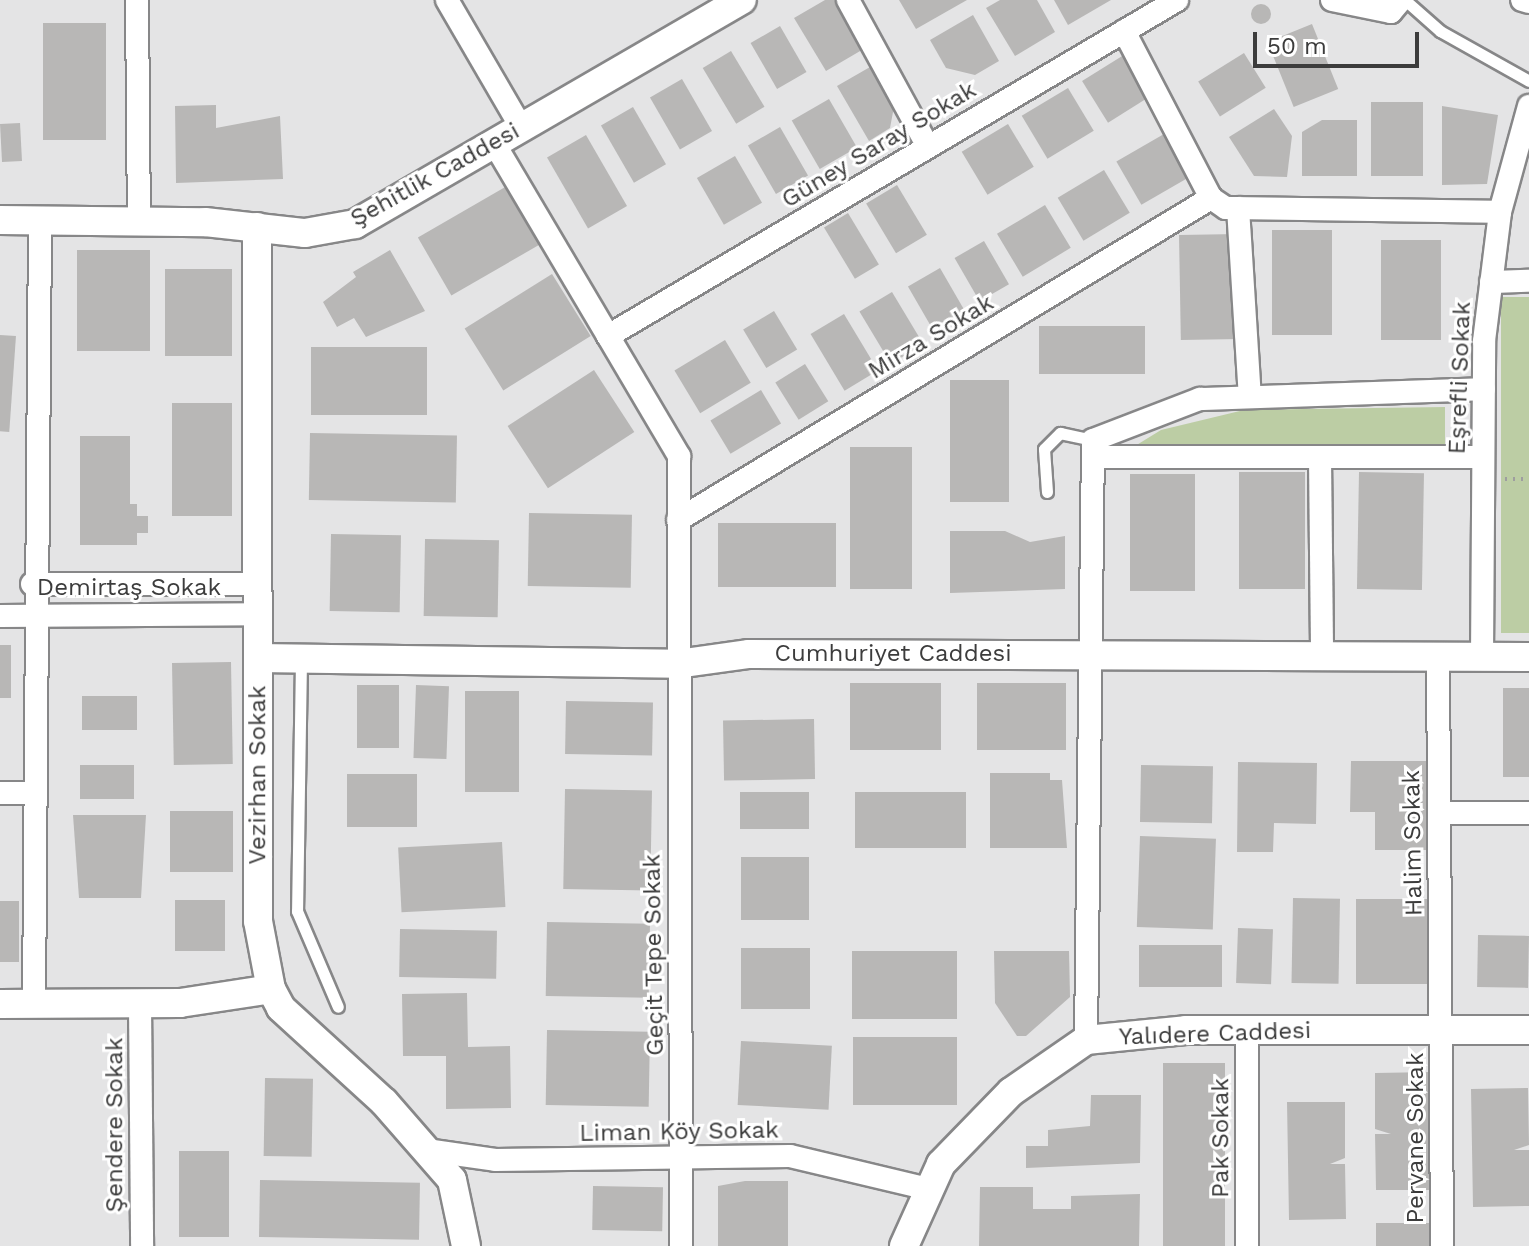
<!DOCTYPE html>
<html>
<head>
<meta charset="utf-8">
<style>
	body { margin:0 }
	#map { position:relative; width:1529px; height:1246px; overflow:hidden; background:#e4e4e5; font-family:"Work Sans",sans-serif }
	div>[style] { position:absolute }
	.green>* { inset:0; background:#bccda4; transform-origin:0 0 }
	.building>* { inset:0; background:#b8b7b6; transform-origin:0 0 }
	.round { border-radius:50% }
	.path>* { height:4px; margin-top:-2px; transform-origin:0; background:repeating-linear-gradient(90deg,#9e9e9f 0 2px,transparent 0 8px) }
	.roads { filter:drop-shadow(2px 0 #878788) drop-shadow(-2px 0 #878788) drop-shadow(0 2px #878788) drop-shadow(0 -2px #878788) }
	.service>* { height:11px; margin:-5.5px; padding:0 5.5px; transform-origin:5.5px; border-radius:5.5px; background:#fff }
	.minor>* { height:22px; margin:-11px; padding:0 11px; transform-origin:11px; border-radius:11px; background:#fff }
	.tertiary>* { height:28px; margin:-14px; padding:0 14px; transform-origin:14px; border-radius:14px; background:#fff }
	span { translate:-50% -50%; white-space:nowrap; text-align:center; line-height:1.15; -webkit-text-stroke:6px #fff; paint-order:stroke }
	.street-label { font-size:24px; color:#3c3c3c }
	.scale { position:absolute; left:1253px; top:32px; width:166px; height:36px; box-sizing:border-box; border:4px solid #3c3c3c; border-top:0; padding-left:10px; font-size:24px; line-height:28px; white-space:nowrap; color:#3c3c3c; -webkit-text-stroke:6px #fff; paint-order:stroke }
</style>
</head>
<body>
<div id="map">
	<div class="green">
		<i style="left:1529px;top:297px;width:336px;height:28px;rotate:90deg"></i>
		<i style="clip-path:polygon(1445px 407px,1445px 447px,1135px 446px,1161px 430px,1244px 410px)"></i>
	</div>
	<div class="building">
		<i style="clip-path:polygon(825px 0,840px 0,867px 47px,826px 71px,794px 18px)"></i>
		<i style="clip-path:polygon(899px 0,967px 0,916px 29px)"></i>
		<i style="clip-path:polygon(1000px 0,1037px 0,1055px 32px,1015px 56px,986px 8px)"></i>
		<i style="clip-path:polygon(1054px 0,1111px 0,1068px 25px)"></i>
		<i class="round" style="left:1251px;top:4px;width:20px;height:20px"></i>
		<i style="clip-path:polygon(973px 15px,999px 61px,975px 75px,946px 68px,930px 40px)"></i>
		<i style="left:43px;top:23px;width:63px;height:117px"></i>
		<i style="left:1312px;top:24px;width:70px;height:48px;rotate:68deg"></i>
		<i style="left:780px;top:26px;width:53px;height:34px;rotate:60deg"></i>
		<i style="left:731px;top:51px;width:65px;height:33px;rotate:59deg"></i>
		<i style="left:1127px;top:53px;width:49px;height:53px;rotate:58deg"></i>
		<i style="left:1244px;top:53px;width:41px;height:54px;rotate:58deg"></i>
		<i style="clip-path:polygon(877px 63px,896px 96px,890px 128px,869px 141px,837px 86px)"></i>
		<i style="left:682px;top:79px;width:60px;height:37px;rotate:60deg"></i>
		<i style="left:1068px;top:88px;width:50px;height:54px;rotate:59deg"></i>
		<i style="left:829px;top:99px;width:56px;height:43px;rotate:60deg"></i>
		<i style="left:1371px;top:102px;width:52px;height:74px"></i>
		<i style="clip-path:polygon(216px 105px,216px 128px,280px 116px,283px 179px,176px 183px,175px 106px)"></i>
		<i style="clip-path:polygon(1442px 106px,1498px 115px,1487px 184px,1442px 185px)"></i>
		<i style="left:633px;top:107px;width:66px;height:37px;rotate:60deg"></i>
		<i style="clip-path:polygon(1274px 109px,1292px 136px,1287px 177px,1254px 176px,1229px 137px)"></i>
		<i style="clip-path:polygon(1322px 120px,1357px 120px,1357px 176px,1302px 176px,1302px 132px)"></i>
		<i style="left:20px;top:123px;width:38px;height:20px;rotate:87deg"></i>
		<i style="left:1008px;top:124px;width:50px;height:54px;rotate:59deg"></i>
		<i style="left:780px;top:127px;width:56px;height:37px;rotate:60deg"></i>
		<i style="left:1164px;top:134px;width:50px;height:55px;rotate:60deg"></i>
		<i style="left:586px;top:135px;width:82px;height:45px;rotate:60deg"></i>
		<i style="left:735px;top:156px;width:54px;height:44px;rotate:60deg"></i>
		<i style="left:1104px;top:170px;width:50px;height:54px;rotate:59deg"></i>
		<i style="left:514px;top:182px;width:67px;height:111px;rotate:60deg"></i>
		<i style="left:897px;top:185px;width:58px;height:36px;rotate:59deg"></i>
		<i style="left:1045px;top:205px;width:50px;height:56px;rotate:59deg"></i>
		<i style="left:848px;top:213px;width:60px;height:28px;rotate:59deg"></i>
		<i style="left:1272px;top:230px;width:60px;height:105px"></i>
		<i style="left:1238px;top:234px;width:105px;height:59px;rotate:89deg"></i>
		<i style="left:1381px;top:240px;width:60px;height:100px"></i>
		<i style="left:984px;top:241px;width:50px;height:34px;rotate:60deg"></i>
		<i style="left:77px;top:250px;width:73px;height:101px"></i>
		<i style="clip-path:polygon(390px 250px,425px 311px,366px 337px,354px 318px,337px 327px,323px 302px,356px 277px,353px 272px)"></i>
		<i style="left:940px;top:268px;width:50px;height:37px;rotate:60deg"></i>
		<i style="left:165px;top:269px;width:67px;height:87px"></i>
		<i style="left:552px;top:274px;width:73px;height:103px;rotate:58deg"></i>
		<i style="left:892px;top:292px;width:61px;height:38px;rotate:59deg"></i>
		<i style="left:774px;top:311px;width:45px;height:36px;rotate:59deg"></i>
		<i style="left:844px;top:314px;width:66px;height:39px;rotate:59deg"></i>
		<i style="left:1039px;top:326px;width:106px;height:48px"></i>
		<i style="left:0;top:335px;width:16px;height:96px;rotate:4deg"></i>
		<i style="left:725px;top:340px;width:50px;height:59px;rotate:59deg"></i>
		<i style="left:311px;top:347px;width:116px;height:68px"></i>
		<i style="left:805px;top:364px;width:44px;height:35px;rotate:58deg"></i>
		<i style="left:594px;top:370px;width:74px;height:103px;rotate:57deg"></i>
		<i style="left:950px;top:380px;width:59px;height:122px"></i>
		<i style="left:761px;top:390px;width:39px;height:59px;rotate:59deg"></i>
		<i style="left:172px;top:403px;width:60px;height:113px"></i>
		<i style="left:310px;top:433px;width:147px;height:67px;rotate:1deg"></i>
		<i style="clip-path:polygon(80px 436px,130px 436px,130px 504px,137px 504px,137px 516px,148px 516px,148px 533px,137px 533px,137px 545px,80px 545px)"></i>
		<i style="left:850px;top:447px;width:62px;height:142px"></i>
		<i style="left:1239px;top:472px;width:66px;height:117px"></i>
		<i style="left:1359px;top:472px;width:65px;height:117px;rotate:1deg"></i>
		<i style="left:1130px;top:474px;width:65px;height:117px"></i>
		<i style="left:529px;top:513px;width:103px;height:73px;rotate:1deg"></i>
		<i style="left:718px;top:523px;width:118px;height:64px"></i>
		<i style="clip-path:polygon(950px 531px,1005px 531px,1030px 542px,1065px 536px,1065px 589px,950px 593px)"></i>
		<i style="left:331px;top:534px;width:70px;height:77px;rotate:1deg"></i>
		<i style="left:425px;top:539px;width:74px;height:77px;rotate:1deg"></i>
		<i style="left:0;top:645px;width:11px;height:53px"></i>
		<i style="left:231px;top:662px;width:102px;height:59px;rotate:89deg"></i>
		<i style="left:850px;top:683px;width:91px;height:67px"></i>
		<i style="left:977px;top:683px;width:89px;height:67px"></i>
		<i style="left:357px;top:685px;width:42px;height:63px"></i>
		<i style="left:416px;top:685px;width:33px;height:73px;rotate:2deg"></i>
		<i style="left:1503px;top:688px;width:26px;height:89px"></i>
		<i style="left:465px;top:691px;width:54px;height:101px"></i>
		<i style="left:82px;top:696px;width:55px;height:34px"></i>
		<i style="left:566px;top:701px;width:87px;height:53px;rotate:1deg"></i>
		<i style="left:814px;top:719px;width:60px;height:91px;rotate:89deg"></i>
		<i style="clip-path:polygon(1351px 761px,1429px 761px,1429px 850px,1375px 850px,1375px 812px,1350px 812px)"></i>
		<i style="clip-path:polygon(1238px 762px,1317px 763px,1316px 824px,1274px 823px,1273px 852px,1237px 852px)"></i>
		<i style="left:134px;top:765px;width:34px;height:54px;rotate:90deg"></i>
		<i style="left:1141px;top:765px;width:72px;height:57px;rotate:1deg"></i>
		<i style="clip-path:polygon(990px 773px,1050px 773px,1050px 780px,1062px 780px,1067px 848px,990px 848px)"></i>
		<i style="left:347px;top:774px;width:70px;height:53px"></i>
		<i style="left:565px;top:789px;width:87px;height:100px;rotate:1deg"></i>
		<i style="left:740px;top:792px;width:69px;height:37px"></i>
		<i style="left:855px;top:792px;width:111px;height:56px"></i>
		<i style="left:170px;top:811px;width:63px;height:61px"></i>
		<i style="clip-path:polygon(73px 815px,146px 815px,141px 898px,79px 898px)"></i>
		<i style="left:1140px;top:836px;width:76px;height:91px;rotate:2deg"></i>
		<i style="left:502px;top:842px;width:65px;height:104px;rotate:87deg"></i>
		<i style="left:741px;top:857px;width:68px;height:63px"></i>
		<i style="left:1293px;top:898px;width:47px;height:85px;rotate:1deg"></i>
		<i style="left:1356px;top:899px;width:73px;height:85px"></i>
		<i style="left:175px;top:900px;width:50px;height:51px"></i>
		<i style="left:0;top:901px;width:19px;height:61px"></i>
		<i style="left:547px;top:922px;width:103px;height:74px;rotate:1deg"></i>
		<i style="left:1238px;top:928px;width:35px;height:55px;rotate:2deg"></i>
		<i style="left:400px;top:929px;width:97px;height:48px;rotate:1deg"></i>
		<i style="left:1478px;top:935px;width:51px;height:52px;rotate:1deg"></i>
		<i style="left:1139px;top:945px;width:83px;height:42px"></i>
		<i style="left:741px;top:948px;width:69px;height:61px"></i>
		<i style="left:957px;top:951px;width:68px;height:105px;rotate:90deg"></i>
		<i style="clip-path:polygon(994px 951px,1069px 951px,1070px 997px,1026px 1036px,1017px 1036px,995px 1003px)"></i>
		<i style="clip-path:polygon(467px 993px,468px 1047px,510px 1046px,511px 1108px,446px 1109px,446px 1056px,403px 1056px,402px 994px)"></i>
		<i style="left:547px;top:1030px;width:103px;height:75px;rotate:1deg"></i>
		<i style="left:853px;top:1037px;width:104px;height:68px"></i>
		<i style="left:741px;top:1041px;width:91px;height:64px;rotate:3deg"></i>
		<i style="left:1163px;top:1063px;width:62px;height:183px"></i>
		<i style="clip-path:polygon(1432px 1072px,1433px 1190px,1376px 1190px,1375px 1134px,1391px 1134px,1375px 1129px,1375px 1073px)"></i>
		<i style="left:265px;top:1078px;width:48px;height:78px;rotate:1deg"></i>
		<i style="clip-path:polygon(1528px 1088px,1529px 1145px,1514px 1150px,1529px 1150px,1529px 1206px,1473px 1207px,1471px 1089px)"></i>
		<i style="clip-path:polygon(1091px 1095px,1141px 1095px,1140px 1163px,1026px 1168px,1026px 1146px,1048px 1146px,1048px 1130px,1090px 1126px)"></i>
		<i style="clip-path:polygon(1287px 1102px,1345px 1102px,1345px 1158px,1330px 1164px,1345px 1164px,1346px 1219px,1289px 1220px)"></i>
		<i style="left:179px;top:1151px;width:50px;height:86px"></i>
		<i style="left:260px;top:1180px;width:160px;height:57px;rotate:1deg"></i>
		<i style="clip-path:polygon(745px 1181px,788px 1181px,788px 1246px,718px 1246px,718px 1186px)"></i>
		<i style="left:593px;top:1186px;width:70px;height:44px;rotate:1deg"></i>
		<i style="clip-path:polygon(980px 1187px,1033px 1187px,1033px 1209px,1071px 1209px,1071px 1196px,1140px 1194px,1139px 1246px,979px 1246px)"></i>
		<i style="left:1433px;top:1223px;width:23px;height:57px;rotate:90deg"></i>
	</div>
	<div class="path">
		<i style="left:1505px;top:479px;width:24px"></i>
	</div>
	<div class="roads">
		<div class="service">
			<i style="left:1405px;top:0;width:47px;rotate:41.5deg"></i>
			<i style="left:1440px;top:31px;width:102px;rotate:29.3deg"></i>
			<i style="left:1047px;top:492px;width:43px;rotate:-94deg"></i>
			<i style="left:1044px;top:449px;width:23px;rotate:-45deg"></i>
			<i style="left:1060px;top:433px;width:34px;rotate:12deg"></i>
			<i style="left:301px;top:660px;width:251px;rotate:90.9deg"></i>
			<i style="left:297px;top:911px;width:104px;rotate:66.9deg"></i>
		</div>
		<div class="minor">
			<i style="left:137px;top:0;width:221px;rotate:89.5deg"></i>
			<i style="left:447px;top:0;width:147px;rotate:59.8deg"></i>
			<i style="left:848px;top:0;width:167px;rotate:61.4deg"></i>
			<i style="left:1332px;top:0;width:60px;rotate:11.5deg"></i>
			<i style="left:1391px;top:12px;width:16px;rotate:-50deg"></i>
			<i style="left:1522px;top:0;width:7px;rotate:16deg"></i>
			<i style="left:1124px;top:31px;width:188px;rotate:62.5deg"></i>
			<i style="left:1211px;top:198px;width:18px;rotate:34deg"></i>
			<i style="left:1226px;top:208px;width:274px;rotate:0.8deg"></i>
			<i style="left:494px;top:143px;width:364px;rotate:59.4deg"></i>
			<i style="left:679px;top:456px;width:790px;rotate:89.85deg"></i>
			<i style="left:1238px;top:208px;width:189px;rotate:86.4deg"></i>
			<i style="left:1491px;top:282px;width:38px;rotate:-2deg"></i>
			<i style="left:608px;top:336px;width:661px;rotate:-30.56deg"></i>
			<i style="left:1093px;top:457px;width:390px"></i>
			<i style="left:1320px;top:457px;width:199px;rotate:89.4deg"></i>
			<i style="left:678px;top:520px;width:623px;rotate:-31.14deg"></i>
			<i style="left:32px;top:584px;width:225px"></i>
			<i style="left:0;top:616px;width:258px;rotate:-0.4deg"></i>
			<i style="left:1438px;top:656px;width:590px;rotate:89.61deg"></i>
			<i style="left:1482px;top:657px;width:316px;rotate:-89.6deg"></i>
			<i style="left:1484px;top:341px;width:130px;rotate:-82.9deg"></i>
			<i style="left:1500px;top:212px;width:110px;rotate:-74.7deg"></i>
			<i style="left:0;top:793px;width:35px"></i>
			<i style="left:1439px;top:813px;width:90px"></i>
			<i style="left:140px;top:1003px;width:243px;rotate:89.5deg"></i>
			<i style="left:34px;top:1004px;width:783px;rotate:-89.56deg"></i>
			<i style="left:1247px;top:1030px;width:216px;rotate:90deg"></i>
			<i style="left:1086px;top:1040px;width:600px;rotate:-89.33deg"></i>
			<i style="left:1093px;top:440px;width:115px;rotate:-21deg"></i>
			<i style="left:1200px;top:399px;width:284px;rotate:-2deg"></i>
			<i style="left:426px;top:1150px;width:70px;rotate:8.2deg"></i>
			<i style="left:495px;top:1160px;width:295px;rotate:-0.8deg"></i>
			<i style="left:790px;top:1156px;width:143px;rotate:13.4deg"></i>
		</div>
		<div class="tertiary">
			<i style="left:0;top:220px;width:205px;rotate:0.6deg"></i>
			<i style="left:205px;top:222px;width:101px;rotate:6.3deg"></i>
			<i style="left:305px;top:233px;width:51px;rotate:-10.2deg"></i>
			<i style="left:355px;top:224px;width:447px;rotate:-30.1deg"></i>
			<i style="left:257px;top:227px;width:694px;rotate:89.92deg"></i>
			<i style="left:258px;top:921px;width:69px;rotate:79.2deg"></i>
			<i style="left:271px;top:989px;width:21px;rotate:62deg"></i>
			<i style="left:281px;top:1008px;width:139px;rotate:42.4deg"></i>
			<i style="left:384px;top:1102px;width:103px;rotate:48.9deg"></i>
			<i style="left:452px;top:1180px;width:67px;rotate:78deg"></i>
			<i style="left:258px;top:658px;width:419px;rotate:0.8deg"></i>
			<i style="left:677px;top:664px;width:73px;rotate:-7.9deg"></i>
			<i style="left:749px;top:654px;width:780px;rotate:0.22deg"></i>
			<i style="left:0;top:1004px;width:180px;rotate:-0.3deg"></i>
			<i style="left:180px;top:1003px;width:92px;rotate:-8.7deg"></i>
			<i style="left:904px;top:1246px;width:90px;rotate:-65.7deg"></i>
			<i style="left:941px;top:1164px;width:100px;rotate:-45.8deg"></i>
			<i style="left:1011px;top:1092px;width:91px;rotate:-34.7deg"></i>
			<i style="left:1086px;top:1040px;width:100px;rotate:-5.7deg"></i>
			<i style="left:1186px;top:1030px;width:343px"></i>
		</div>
	</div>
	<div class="street-label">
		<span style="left:879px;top:145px;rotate:-31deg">Güney Saray Sokak</span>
		<span style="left:435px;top:175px;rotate:-29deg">Şehitlik Caddesi</span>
		<span style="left:931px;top:337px;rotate:-31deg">Mirza Sokak</span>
		<span style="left:1460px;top:378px;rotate:-88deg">Eşrefli Sokak</span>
		<span style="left:129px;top:588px">Demirtaş Sokak</span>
		<span style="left:893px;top:654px">Cumhuriyet Caddesi</span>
		<span style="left:258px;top:775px;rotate:-90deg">Vezirhan Sokak</span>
		<span style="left:1413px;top:843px;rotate:-91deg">Halim Sokak</span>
		<span style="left:654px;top:955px;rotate:-91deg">Geçit Tepe Sokak</span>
		<span style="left:1215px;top:1034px;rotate:-2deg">Yalıdere Caddesi</span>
		<span style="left:115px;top:1125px;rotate:-90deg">Şendere Sokak</span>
		<span style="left:679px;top:1132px;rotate:-1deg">Liman Köy Sokak</span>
		<span style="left:1221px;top:1138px;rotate:-90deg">Pak Sokak</span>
		<span style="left:1416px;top:1138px;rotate:-90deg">Pervane Sokak</span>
	</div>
	<div class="scale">50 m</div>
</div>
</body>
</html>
